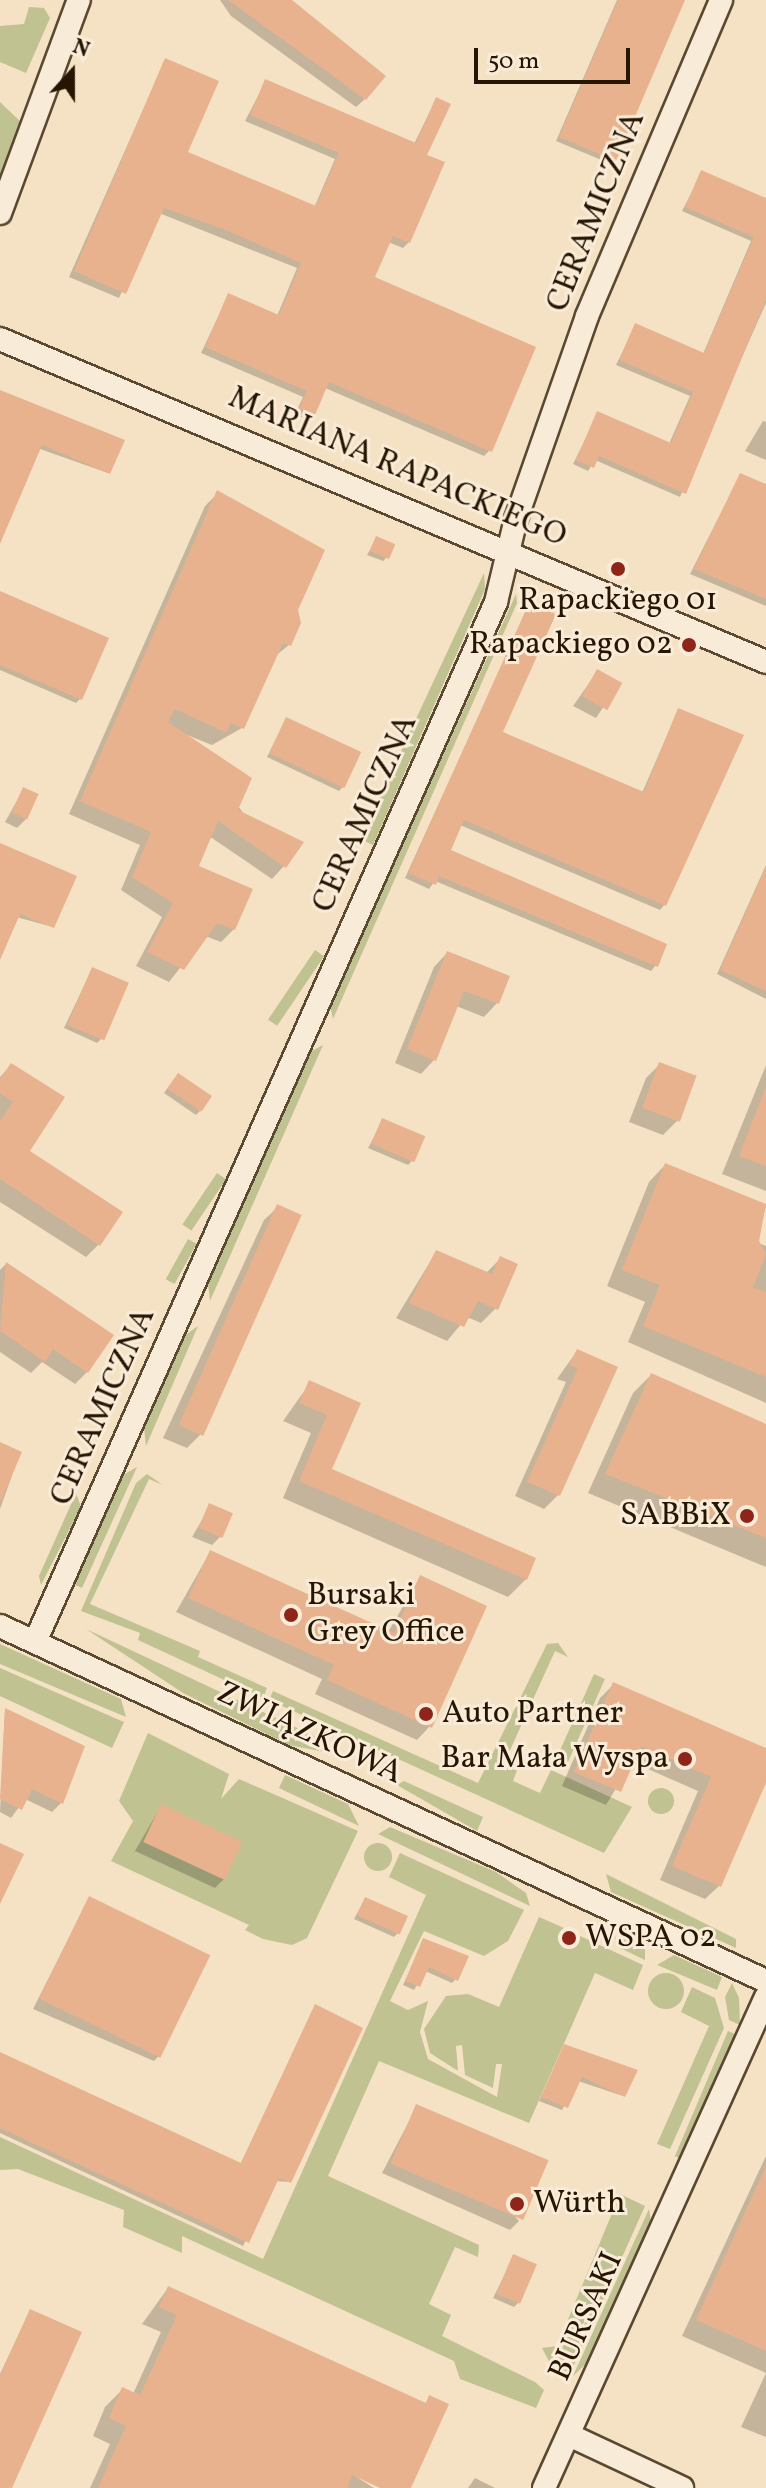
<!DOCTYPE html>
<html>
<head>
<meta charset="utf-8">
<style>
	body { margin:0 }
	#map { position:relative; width:766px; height:2488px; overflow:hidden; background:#f5e2c4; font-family:Vollkorn,serif }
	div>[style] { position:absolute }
	.green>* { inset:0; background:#c0c291; transform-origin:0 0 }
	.round { border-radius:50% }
	.shadow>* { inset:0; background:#0003 }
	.building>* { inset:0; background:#e8b28f; transform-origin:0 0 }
	.roads { filter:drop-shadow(2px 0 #5a4831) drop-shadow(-2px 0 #5a4831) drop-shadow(0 2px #5a4831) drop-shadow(0 -2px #5a4831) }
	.minor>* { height:22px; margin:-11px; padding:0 11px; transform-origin:11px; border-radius:11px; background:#f8ecd9 }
	.dots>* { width:22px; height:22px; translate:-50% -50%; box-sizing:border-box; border:4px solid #f8ecd9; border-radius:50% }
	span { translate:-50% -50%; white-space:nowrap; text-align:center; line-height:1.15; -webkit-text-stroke:6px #f8ecd9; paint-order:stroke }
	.street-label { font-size:32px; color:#261500 }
	.poi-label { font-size:32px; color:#261500 }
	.right { translate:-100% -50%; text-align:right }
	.left { translate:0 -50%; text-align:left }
	.north { position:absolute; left:32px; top:32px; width:80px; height:80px; -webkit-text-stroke:6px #f8ecd9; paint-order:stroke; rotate:21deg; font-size:22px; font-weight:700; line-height:32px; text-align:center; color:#261500 }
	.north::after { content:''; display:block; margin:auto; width:28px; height:36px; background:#261500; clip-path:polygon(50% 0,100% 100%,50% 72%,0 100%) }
	.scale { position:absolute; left:474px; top:48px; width:156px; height:36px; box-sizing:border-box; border:4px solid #261500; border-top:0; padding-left:10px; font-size:24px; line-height:28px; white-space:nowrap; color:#261500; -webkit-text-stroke:6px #f8ecd9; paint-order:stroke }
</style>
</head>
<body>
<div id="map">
	<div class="green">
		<i style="clip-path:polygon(29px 7px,44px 8px,50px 18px,26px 73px,0 62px,0 26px,24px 24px)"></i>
		<i style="clip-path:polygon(0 102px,23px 124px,0 189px)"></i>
		<i style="clip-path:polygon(484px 573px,485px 589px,373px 845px,360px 839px)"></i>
		<i style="clip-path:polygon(516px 594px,517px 603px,333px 1019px,330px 1005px)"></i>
		<i style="left:315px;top:950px;width:11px;height:84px;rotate:34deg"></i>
		<i style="clip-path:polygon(323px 1045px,287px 1127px,210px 1301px,208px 1283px,310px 1052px)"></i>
		<i style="left:217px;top:1173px;width:11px;height:62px;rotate:34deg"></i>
		<i style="left:188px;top:1239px;width:10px;height:46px;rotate:29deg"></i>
		<i style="clip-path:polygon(198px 1326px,146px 1446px,144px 1427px,184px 1336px)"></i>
		<i style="clip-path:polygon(137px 1467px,82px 1588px,75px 1585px,123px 1475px)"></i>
		<i style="clip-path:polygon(147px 1474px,163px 1485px,149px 1479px,90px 1604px,200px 1651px,198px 1657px,267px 1688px,263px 1698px,138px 1640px,140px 1633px,81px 1611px,136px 1483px)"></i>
		<i style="clip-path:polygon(76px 1493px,81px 1507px,41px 1585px,39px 1576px)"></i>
		<i style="clip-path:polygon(86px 1629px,327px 1742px,334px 1754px,289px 1745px,183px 1693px)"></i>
		<i style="clip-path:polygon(558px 1643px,568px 1657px,555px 1651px,506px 1759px,519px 1765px,513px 1781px,540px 1793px,551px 1770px,632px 1807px,604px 1853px,269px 1700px,273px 1691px,478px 1783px,547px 1644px)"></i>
		<i style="clip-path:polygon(0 1644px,121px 1699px,126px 1717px,0 1664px)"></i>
		<i style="clip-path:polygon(0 1668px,124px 1722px,112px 1748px,0 1696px)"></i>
		<i style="left:594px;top:1674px;width:12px;height:99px;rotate:24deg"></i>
		<i style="clip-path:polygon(148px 1733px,229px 1774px,221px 1799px,239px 1779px,358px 1831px,307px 1938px,292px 1945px,263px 1939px,245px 1930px,249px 1925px,111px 1861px,133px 1821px,119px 1801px)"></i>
		<i style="clip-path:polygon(285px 1775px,348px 1804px,359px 1826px,279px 1788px)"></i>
		<i style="clip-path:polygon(404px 1781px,483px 1817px,477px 1831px,397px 1785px)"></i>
		<i class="round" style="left:648px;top:1788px;width:26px;height:26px"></i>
		<i style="clip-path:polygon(390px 1827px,496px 1872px,526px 1893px,530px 1906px,378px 1834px)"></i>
		<i class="round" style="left:364px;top:1843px;width:28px;height:28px"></i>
		<i style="clip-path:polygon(400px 1853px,524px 1910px,508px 1941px,484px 1956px,424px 1931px,390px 2001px,408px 2010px,428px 2001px,420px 2032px,428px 2059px,497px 2097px,502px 2064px,496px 2064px,493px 2088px,465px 2075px,462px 2045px,456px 2046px,458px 2071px,430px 2053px,424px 2029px,446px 1996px,468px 1994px,499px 2007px,539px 1917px,564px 1928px,561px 1939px,574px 1945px,578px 1935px,643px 1965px,633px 1990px,595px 1973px,529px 2123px,379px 2061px,328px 2176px,479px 2245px,478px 2257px,455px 2247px,429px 2304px,451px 2315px,442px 2336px,535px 2382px,544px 2390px,536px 2408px,460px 2379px,454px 2361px,182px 2236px,182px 2253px,123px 2227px,124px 2210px,18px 2169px,0 2170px,0 2137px,263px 2259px,426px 1895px,389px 1877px)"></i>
		<i style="clip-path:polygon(606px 1874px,736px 1939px,736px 1948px,611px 1892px)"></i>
		<i style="clip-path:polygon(615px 1937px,645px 1943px,645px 1960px,618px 1947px)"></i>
		<i style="clip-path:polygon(674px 1955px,722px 1977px,717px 1990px,657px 1965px)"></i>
		<i class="round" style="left:648px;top:1973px;width:36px;height:36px"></i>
		<i style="clip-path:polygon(732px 1983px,739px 1998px,740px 2025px,729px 2020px,725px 1997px)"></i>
		<i style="clip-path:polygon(692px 1987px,715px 1998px,724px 2028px,670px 2149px,657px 2144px,709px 2026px,681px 2012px)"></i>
		<i style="left:728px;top:2031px;width:8px;height:136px;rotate:23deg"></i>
		<i style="clip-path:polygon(620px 2194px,645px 2206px,569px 2376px,553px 2369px,542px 2348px,557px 2346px)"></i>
		<i style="clip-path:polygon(649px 2209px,651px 2222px,590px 2360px,573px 2376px)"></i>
	</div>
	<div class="shadow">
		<i style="clip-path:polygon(220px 0,288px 0,365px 99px,356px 107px,231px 16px)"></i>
		<i style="clip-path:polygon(617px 0,683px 0,611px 164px,556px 141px)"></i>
		<i style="clip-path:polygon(165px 60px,186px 153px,314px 208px,335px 159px,245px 121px,266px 81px,414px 144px,436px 99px,409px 242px,403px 248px,388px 242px,372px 278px,490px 450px,484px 456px,325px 388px,308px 420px,295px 414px,303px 397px,201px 353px,228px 296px,277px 316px,297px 268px,159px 213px,119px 298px,69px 277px)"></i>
		<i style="clip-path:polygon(702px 172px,766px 200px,766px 303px,680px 497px,595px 460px,588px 471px,573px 464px,598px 414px,669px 444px,690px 396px,616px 365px,635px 326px,703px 354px,751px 241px,682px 211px)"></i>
		<i style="clip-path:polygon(0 397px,108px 473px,40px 449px,0 539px)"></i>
		<i style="clip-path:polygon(763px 421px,766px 422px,766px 460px,745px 451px)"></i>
		<i style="clip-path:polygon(740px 475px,766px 486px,766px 606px,690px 574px)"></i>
		<i style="clip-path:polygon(218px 493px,295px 610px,289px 645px,274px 657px,242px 728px,212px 745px,182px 733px,284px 866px,272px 879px,209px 836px,196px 867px,234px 929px,221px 942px,205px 936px,169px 982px,136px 966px,162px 917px,121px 890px,140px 845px,69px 814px,205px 506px)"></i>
		<i style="clip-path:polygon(377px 538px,387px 557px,383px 561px,367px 555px)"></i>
		<i style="clip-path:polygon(0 593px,80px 699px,76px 703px,0 670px)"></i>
		<i style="clip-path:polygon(529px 605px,501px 734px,642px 793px,678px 710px,665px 904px,660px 910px,460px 825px,448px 851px,656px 965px,651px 971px,435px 881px,429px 889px,405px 878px)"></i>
		<i style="clip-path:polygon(597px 672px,619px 684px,596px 718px,573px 706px)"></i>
		<i style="clip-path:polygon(286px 719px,343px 787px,339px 791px,267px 757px)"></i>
		<i style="clip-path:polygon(23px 790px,26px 819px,17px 828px,5px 822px)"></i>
		<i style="clip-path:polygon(0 845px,53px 927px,16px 917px,0 957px)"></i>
		<i style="clip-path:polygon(766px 865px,766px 999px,717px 974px)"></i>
		<i style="clip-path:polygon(447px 953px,497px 1003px,484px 1017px,456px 1006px,434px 1060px,421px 1074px,395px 1063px,434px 967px)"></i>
		<i style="clip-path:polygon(92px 969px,101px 1039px,97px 1043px,64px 1028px)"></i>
		<i style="clip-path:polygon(660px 1064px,677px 1121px,663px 1135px,629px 1122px,646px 1078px)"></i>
		<i style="clip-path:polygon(11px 1065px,27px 1151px,99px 1244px,86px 1257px,0 1202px,0 1077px)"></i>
		<i style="clip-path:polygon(766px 1065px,766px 1191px,722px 1174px)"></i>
		<i style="clip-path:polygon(174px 1079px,200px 1111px,196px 1115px,164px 1093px)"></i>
		<i style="clip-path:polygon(383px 1120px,412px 1161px,408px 1165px,368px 1148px)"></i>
		<i style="clip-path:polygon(665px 1165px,766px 1206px,756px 1242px,766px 1246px,766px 1403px,628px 1342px,645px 1302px,607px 1286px,649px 1182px)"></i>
		<i style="clip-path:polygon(278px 1207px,200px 1435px,187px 1448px,163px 1438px,264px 1220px)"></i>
		<i style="clip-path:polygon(436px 1252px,486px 1273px,501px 1258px,496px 1308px,481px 1323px,467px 1317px,447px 1341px,396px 1318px)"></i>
		<i style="clip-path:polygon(6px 1264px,87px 1372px,75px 1384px,42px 1362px,31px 1373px,0 1352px,0 1270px)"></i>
		<i style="clip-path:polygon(577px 1351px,615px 1368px,558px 1495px,544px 1509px,515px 1496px,566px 1382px,557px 1379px)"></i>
		<i style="clip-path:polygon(651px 1375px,766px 1426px,766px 1567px,588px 1493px,633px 1393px)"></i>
		<i style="clip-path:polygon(310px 1383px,359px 1404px,330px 1470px,526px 1579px,508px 1597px,283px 1498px,311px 1433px,283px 1421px)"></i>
		<i style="clip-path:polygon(0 1445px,20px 1453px,0 1509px)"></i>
		<i style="clip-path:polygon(210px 1506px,221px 1536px,212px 1545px,192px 1537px)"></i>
		<i style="clip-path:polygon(210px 1552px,388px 1632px,420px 1578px,430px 1726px,417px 1740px,315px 1694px,322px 1679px,176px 1612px)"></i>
		<i style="clip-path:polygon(614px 1684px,766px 1750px,766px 1778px,719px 1886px,705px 1899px,660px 1880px,698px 1791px,632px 1762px,606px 1805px,562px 1786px,600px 1698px)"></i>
		<i style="clip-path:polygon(5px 1710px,61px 1803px,52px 1812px,25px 1799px,11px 1818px,0 1812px)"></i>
		<i style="clip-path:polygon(161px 1806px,224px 1879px,215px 1888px,135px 1851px)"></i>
		<i style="clip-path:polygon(89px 1898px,163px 2052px,154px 2061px,33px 2009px)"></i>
		<i style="clip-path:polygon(365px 1899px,398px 1933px,394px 1937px,354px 1919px)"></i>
		<i style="clip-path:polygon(424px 1941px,456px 1979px,452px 1983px,425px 1971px,414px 1990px,403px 1985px)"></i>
		<i style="clip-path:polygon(315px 2007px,289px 2182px,275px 2181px,243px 2246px,0 2133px,0 2054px,240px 2165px)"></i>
		<i style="clip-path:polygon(565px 2046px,623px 2096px,578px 2081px,562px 2110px,539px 2101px)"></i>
		<i style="clip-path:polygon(417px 2106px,519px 2221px,510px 2230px,382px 2173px)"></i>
		<i style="clip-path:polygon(766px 2156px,766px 2373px,682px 2336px)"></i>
		<i style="clip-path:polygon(514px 2256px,518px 2303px,514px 2307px,493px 2298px)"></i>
		<i style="clip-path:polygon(168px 2288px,424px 2404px,430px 2398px,409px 2488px,383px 2488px,344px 2469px,374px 2488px,90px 2488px,110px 2444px,93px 2436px,105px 2407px,123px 2389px,133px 2394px,161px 2332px,142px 2324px)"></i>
		<i style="clip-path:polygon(30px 2311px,9px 2488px,0 2488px,0 2374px)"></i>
		<i style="clip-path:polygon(766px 2373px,766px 2437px,741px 2427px)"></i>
		<i style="clip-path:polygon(475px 2478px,495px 2488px,468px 2488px)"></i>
	</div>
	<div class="building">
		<i style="clip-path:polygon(228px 0,292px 0,386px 76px,366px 100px)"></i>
		<i style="clip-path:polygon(618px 0,685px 0,616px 161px,559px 137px)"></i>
		<i style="clip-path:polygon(165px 58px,219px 81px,188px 152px,316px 206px,339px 153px,250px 115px,265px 79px,416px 143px,436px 97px,451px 104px,427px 155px,445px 162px,410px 243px,393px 236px,375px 277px,536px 347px,492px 452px,329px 382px,315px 415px,299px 408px,307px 391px,205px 347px,228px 293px,279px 315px,301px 263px,226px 230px,164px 208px,126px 294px,74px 271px)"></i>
		<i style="clip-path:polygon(701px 170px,766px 198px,766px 299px,686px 494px,599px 456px,594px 468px,576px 460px,597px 411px,671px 443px,693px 392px,619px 360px,635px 323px,704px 353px,754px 237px,685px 207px)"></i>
		<i style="clip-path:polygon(0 390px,125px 440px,110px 474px,42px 445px,0 544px)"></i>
		<i style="clip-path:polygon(740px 473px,766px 484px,766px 599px,694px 569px)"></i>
		<i style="clip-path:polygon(217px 490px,325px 550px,298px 610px,301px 623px,291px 646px,283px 643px,244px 729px,231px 723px,227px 733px,175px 709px,168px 722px,252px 778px,238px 810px,304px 842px,286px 868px,218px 821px,199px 866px,253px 889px,235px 930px,217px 923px,184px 970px,147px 952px,173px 903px,132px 877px,151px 832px,80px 801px)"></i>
		<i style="left:376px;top:536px;width:21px;height:16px;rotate:23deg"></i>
		<i style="clip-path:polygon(0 591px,109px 638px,82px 700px,0 665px)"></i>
		<i style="clip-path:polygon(529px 603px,556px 614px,503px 732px,644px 792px,678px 708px,744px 735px,666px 906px,464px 820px,451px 850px,667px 944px,658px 967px,439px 876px,436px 885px,408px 873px)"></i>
		<i style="left:597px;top:669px;width:29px;height:31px;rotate:29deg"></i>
		<i style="left:286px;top:717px;width:83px;height:40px;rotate:25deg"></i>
		<i style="left:23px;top:787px;width:17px;height:28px;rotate:24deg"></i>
		<i style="clip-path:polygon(0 843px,77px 876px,54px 928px,20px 914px,0 960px)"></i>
		<i style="clip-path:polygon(766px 867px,766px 991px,720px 970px)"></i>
		<i style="clip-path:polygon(447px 951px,510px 976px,499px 1004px,464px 991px,436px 1061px,407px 1049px)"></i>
		<i style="left:92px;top:967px;width:40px;height:63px;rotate:23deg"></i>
		<i style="left:659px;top:1062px;width:40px;height:49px;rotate:20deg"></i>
		<i style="clip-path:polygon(11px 1063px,65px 1097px,30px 1151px,123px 1212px,100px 1246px,0 1179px,0 1121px,13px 1102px,0 1093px,0 1079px)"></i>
		<i style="left:178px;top:1073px;width:41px;height:19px;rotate:34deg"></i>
		<i style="clip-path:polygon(765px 1089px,766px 1089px,766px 1166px,739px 1156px)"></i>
		<i style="left:382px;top:1118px;width:47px;height:28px;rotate:23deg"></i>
		<i style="clip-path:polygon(665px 1163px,766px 1204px,759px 1241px,766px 1254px,753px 1287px,766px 1292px,766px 1377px,643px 1326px,660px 1285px,622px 1270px)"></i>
		<i style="left:277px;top:1204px;width:27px;height:242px;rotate:24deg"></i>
		<i style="clip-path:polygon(436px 1250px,492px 1274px,500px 1256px,518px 1264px,498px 1310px,478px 1301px,464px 1327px,409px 1303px)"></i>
		<i style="clip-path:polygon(6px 1262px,114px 1335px,88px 1373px,53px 1349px,45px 1362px,0 1331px)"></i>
		<i style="clip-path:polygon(577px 1349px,618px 1367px,560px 1496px,527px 1482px,578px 1368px,569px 1365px)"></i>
		<i style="clip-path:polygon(651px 1373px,766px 1424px,766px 1538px,605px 1474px)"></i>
		<i style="clip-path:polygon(309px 1380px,361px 1403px,332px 1469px,536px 1558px,527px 1580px,299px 1481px,327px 1415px,299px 1403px)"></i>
		<i style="clip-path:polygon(0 1442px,22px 1452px,0 1503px)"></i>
		<i style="left:209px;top:1503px;width:26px;height:27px;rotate:23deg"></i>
		<i style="clip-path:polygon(210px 1550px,394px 1633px,420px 1575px,487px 1606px,432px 1728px,327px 1680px,334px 1665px,188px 1598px)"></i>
		<i style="clip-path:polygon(613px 1682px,766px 1748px,766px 1783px,721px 1887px,672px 1866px,711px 1777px,641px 1746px,621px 1792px,574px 1772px)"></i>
		<i style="clip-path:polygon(5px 1708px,85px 1746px,63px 1804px,32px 1789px,22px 1810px,0 1799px)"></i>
		<i style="left:161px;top:1804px;width:90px;height:42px;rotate:25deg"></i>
		<i style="clip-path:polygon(0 1843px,24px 1854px,0 1904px)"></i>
		<i style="left:89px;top:1896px;width:135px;height:114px;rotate:26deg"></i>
		<i style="left:365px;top:1897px;width:47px;height:20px;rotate:24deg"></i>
		<i style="clip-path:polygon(423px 1938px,469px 1956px,458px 1981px,429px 1967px,420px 1987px,405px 1981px)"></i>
		<i style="clip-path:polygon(315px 2004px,363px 2028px,291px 2183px,279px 2178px,249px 2243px,0 2128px,0 2052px,241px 2163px)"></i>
		<i style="clip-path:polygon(564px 2044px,638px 2070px,625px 2097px,582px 2077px,568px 2108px,541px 2097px)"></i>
		<i style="left:416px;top:2104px;width:144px;height:65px;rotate:23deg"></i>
		<i style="clip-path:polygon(766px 2166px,766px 2351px,696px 2320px)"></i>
		<i style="left:513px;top:2254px;width:26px;height:43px;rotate:23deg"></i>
		<i style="clip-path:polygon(168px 2286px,426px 2403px,429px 2395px,449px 2404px,411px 2488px,380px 2488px,352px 2475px,347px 2488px,98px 2488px,126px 2426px,109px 2418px,122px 2387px,140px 2395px,177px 2315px,159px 2307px)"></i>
		<i style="clip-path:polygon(30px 2309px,82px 2332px,12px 2488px,0 2488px,0 2375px)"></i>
	</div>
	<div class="roads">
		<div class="minor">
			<i style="left:0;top:213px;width:227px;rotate:-69.7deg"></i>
			<i style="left:0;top:339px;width:831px;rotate:22.86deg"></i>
			<i style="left:0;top:1626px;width:844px;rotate:24.87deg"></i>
			<i style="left:35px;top:1642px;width:1138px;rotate:-66.09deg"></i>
			<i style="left:496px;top:602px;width:85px;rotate:-76.5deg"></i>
			<i style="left:516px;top:519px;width:215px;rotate:-70.7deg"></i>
			<i style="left:587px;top:316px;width:343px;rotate:-67deg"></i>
			<i style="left:569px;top:2435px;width:125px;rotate:25.1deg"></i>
			<i style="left:544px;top:2488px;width:539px;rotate:-65.67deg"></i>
		</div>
	</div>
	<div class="dots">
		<i style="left:618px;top:569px;background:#8f2418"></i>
		<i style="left:689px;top:645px;background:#8f2418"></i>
		<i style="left:747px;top:1516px;background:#8f2418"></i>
		<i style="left:291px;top:1615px;background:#8f2418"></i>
		<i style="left:426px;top:1714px;background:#8f2418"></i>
		<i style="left:685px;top:1759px;background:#8f2418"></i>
		<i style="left:569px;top:1938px;background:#8f2418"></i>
		<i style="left:517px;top:2204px;background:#8f2418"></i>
	</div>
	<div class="street-label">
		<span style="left:597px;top:212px;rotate:-68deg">CERAMICZNA</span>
		<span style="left:397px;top:468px;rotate:23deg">MARIANA RAPACKIEGO</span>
		<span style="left:366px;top:814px;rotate:-66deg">CERAMICZNA</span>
		<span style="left:104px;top:1407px;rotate:-66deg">CERAMICZNA</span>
		<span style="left:309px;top:1734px;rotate:25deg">ZWIĄZKOWA</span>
		<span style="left:587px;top:2317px;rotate:-66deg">BURSAKI</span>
	</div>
	<div class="poi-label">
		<span style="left:618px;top:601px">Rapackiego 01</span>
		<span class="right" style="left:673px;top:645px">Rapackiego 02</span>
		<span class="right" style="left:731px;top:1516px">SABBiX</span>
		<span class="left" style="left:307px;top:1615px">Bursaki<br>Grey Office</span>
		<span class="left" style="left:442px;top:1714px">Auto Partner</span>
		<span class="right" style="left:669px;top:1759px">Bar Mała Wyspa</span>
		<span class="left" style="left:585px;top:1938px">WSPA 02</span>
		<span class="left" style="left:533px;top:2204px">Würth</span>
	</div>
	<div class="north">N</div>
	<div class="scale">50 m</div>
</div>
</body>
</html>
